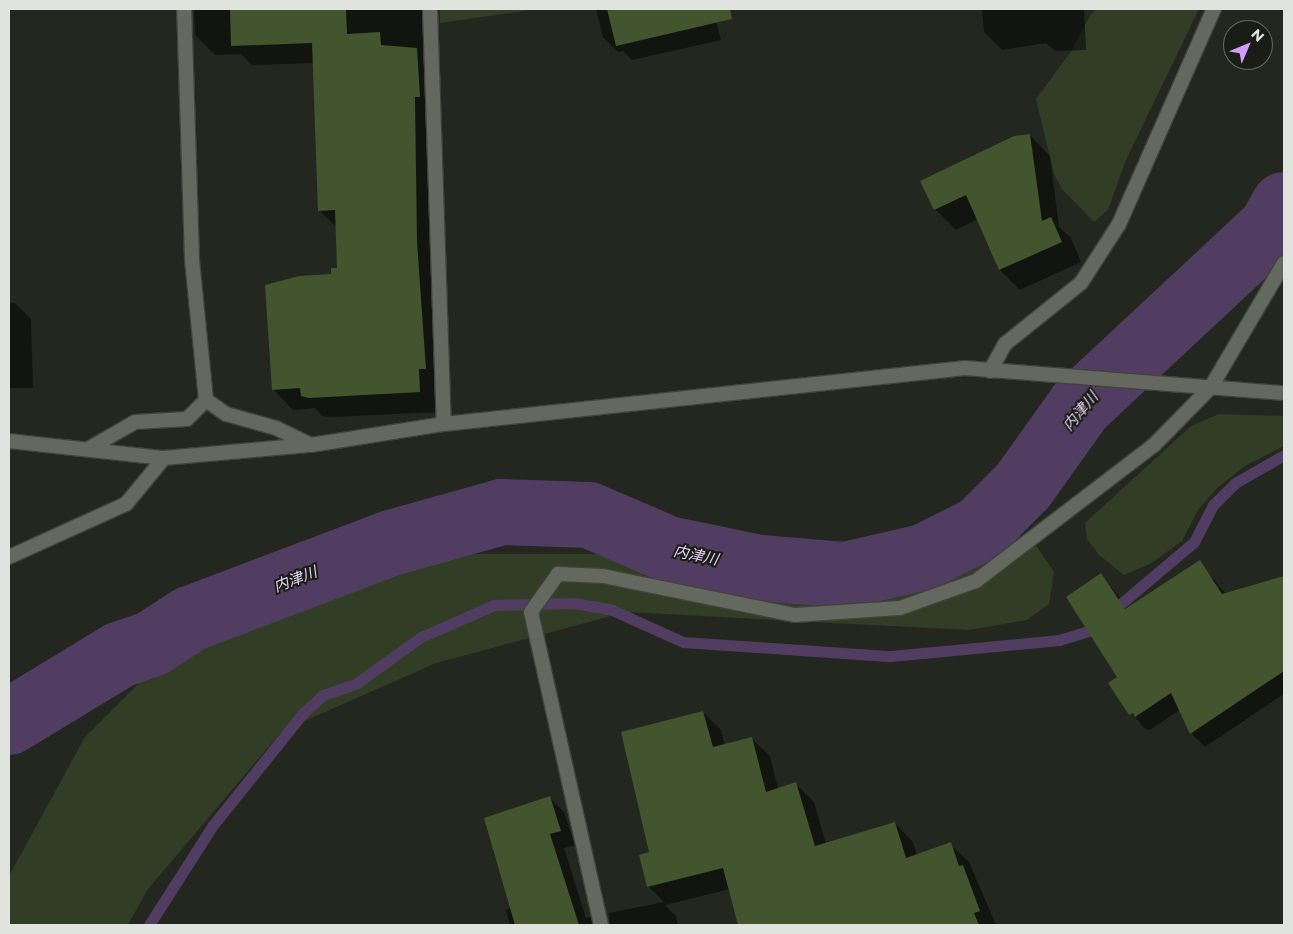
<!DOCTYPE html>
<html>
<head>
<meta charset="utf-8">
<style>
	body { margin:0 }
	#map { position:relative; width:1293px; height:934px; overflow:hidden; background:#23271f; font-family:Montserrat,"Noto Sans JP",sans-serif }
	div>[style] { position:absolute }
	.green>* { inset:0; background:#323d25 }
	.shadow>* { inset:0; background:#0007 }
	.stream>* { height:11px; margin:-5.5px; padding:0 5.5px; transform-origin:5.5px; border-radius:5.5px; background:#513d61 }
	.river>* { height:66px; margin:-33px; padding:0 33px; transform-origin:33px; border-radius:33px; background:#513d61 }
	.building>* { inset:0; background:#43552e }
	.roads { filter:drop-shadow(1px 0 #3f433c) drop-shadow(-1px 0 #3f433c) drop-shadow(0 1px #3f433c) drop-shadow(0 -1px #3f433c) }
	.minor>* { height:14px; margin:-7px; padding:0 7px; transform-origin:7px; border-radius:7px; background:#64685f }
	.tertiary>* { height:14px; margin:-7px; padding:0 7px; transform-origin:7px; border-radius:7px; background:#64685f }
	span { translate:-50% -50%; white-space:nowrap; text-align:center; line-height:1.15; -webkit-text-stroke:4px #1a1d16; paint-order:stroke }
	.water-label { font-size:15px; color:#e7d2f9; font-style:italic }
	.frame { position:absolute; inset:0; border:10px solid #e0e3de; pointer-events:none }
	.north { position:absolute; left:1223px; top:20px; width:50px; height:50px; box-sizing:border-box; background:#1a1d16; border:1px solid #696c66; border-radius:50%; rotate:45deg; font-size:14px; font-weight:700; line-height:20px; text-align:center; color:#e0e3de }
	.north::after { content:''; display:block; margin:auto; width:18px; height:22px; background:#d39cfd; clip-path:polygon(50% 0,100% 100%,50% 72%,0 100%) }
</style>
</head>
<body>
<div id="map">
	<div class="green">
		<i style="clip-path:polygon(440px 9px,538px 9px,440px 23px)"></i>
		<i style="clip-path:polygon(1097px 9px,1199px 9px,1125px 162px,1108px 210px,1094px 222px,1062px 189px,1054px 174px,1036px 99px,1072px 50px,1091px 14px)"></i>
		<i style="clip-path:polygon(1219px 414px,1284px 416px,1284px 446px,1245px 466px,1217px 488px,1198px 510px,1182px 541px,1150px 564px,1124px 575px,1099px 555px,1087px 539px,1085px 523px,1191px 426px)"></i>
		<i style="clip-path:polygon(1003px 527px,1035px 544px,1054px 572px,1049px 604px,1027px 620px,969px 630px,626px 612px,436px 663px,282px 731px,148px 889px,128px 925px,9px 925px,9px 876px,85px 737px,182px 640px,395px 554px,595px 554px,738px 569px,862px 561px)"></i>
	</div>
	<div class="shadow">
		<i style="clip-path:polygon(194px 9px,430px 9px,440px 412px,330px 417px,322px 416px,315px 408px,293px 410px,273px 389px,338px 269px,337px 228px,319px 210px,314px 63px,252px 65px,241px 54px,215px 55px,195px 35px)"></i>
		<i style="clip-path:polygon(596px 9px,713px 9px,721px 40px,632px 60px,623px 51px,618px 52px,603px 37px)"></i>
		<i style="clip-path:polygon(982px 9px,1084px 9px,1086px 50px,1055px 51px,1046px 43px,1002px 50px,984px 32px)"></i>
		<i style="clip-path:polygon(1030px 135px,1050px 156px,1059px 227px,1071px 238px,1081px 262px,1020px 290px,1000px 270px,978px 219px,956px 230px,935px 209px)"></i>
		<i style="clip-path:polygon(9px 303px,15px 303px,31px 319px,33px 388px,9px 388px)"></i>
		<i style="clip-path:polygon(1199px 562px,1226px 594px,1284px 577px,1284px 694px,1205px 747px,1191px 733px,1180px 710px,1150px 730px,1144px 728px,1110px 684px,1119px 677px,1101px 575px,1128px 608px)"></i>
		<i style="clip-path:polygon(703px 712px,721px 730px,725px 745px,751px 738px,770px 756px,778px 789px,796px 784px,814px 802px,826px 844px,895px 823px,913px 842px,917px 856px,950px 844px,969px 862px,996px 925px,739px 925px,730px 889px,665px 905px,676px 916px,678px 925px,610px 925px,609px 913px,664px 902px,648px 886px,651px 853px)"></i>
		<i style="clip-path:polygon(550px 798px,564px 812px,575px 845px,564px 848px,586px 918px,590px 917px,598px 925px,510px 925px,506px 910px,511px 908px)"></i>
	</div>
	<div class="stream">
		<i style="left:1111px;top:612px;width:109px;rotate:-40.1deg"></i>
		<i style="left:1194px;top:542px;width:42px;rotate:-62.8deg"></i>
		<i style="left:1213px;top:505px;width:31px;rotate:-45deg"></i>
		<i style="left:1235px;top:483px;width:56px;rotate:-29.7deg"></i>
		<i style="left:149px;top:925px;width:119px;rotate:-57.4deg"></i>
		<i style="left:213px;top:825px;width:144px;rotate:-51.2deg"></i>
		<i style="left:303px;top:713px;width:27px;rotate:-42deg"></i>
		<i style="left:323px;top:695px;width:36px;rotate:-19deg"></i>
		<i style="left:357px;top:683px;width:79px;rotate:-35.7deg"></i>
		<i style="left:421px;top:637px;width:80px;rotate:-23.7deg"></i>
		<i style="left:494px;top:605px;width:80px;rotate:-1.4deg"></i>
		<i style="left:574px;top:603px;width:39px;rotate:10deg"></i>
		<i style="left:612px;top:610px;width:78px;rotate:24.3deg"></i>
		<i style="left:683px;top:642px;width:208px;rotate:3.9deg"></i>
		<i style="left:891px;top:656px;width:169px;rotate:-5.4deg"></i>
		<i style="left:1059px;top:640px;width:37px;rotate:-17deg"></i>
		<i style="left:1094px;top:629px;width:8px;rotate:-50deg"></i>
	</div>
	<div class="river">
		<i style="left:9px;top:722px;width:129px;rotate:-31.3deg"></i>
		<i style="left:119px;top:655px;width:36px;rotate:-19deg"></i>
		<i style="left:153px;top:643px;width:44px;rotate:-33deg"></i>
		<i style="left:190px;top:619px;width:215px;rotate:-20.7deg"></i>
		<i style="left:391px;top:543px;width:115px;rotate:-15.6deg"></i>
		<i style="left:502px;top:512px;width:87px;rotate:2deg"></i>
		<i style="left:589px;top:515px;width:86px;rotate:23.3deg"></i>
		<i style="left:668px;top:549px;width:94px;rotate:11.7deg"></i>
		<i style="left:760px;top:568px;width:86px;rotate:4.7deg"></i>
		<i style="left:846px;top:575px;width:80px;rotate:-13deg"></i>
		<i style="left:924px;top:557px;width:63px;rotate:-26.6deg"></i>
		<i style="left:980px;top:529px;width:61px;rotate:-45deg"></i>
		<i style="left:1023px;top:486px;width:98px;rotate:-54.5deg"></i>
		<i style="left:1080px;top:406px;width:261px;rotate:-43deg"></i>
		<i style="left:1271px;top:228px;width:26px;rotate:-61deg"></i>
	</div>
	<div class="building">
		<i style="clip-path:polygon(230px 9px,346px 9px,347px 34px,380px 32px,381px 45px,417px 48px,420px 97px,415px 97px,417px 242px,426px 369px,419px 369px,420px 392px,309px 398px,301px 396px,300px 388px,272px 390px,265px 285px,299px 276px,331px 274px,331px 268px,337px 268px,335px 210px,318px 211px,312px 43px,231px 46px)"></i>
		<i style="clip-path:polygon(607px 9px,730px 9px,732px 19px,616px 46px)"></i>
		<i style="clip-path:polygon(1030px 134px,1042px 221px,1051px 217px,1062px 242px,999px 270px,966px 195px,934px 210px,920px 181px,1014px 136px)"></i>
		<i style="clip-path:polygon(1200px 560px,1222px 594px,1284px 576px,1284px 671px,1190px 734px,1171px 693px,1135px 717px,1133px 713px,1129px 715px,1108px 683px,1117px 677px,1066px 597px,1101px 573px,1125px 609px)"></i>
		<i style="clip-path:polygon(703px 711px,713px 747px,752px 737px,766px 792px,796px 782px,815px 846px,895px 822px,906px 858px,951px 842px,959px 866px,963px 865px,980px 911px,974px 913px,979px 925px,738px 925px,723px 868px,647px 887px,639px 855px,649px 852px,621px 732px)"></i>
		<i style="clip-path:polygon(550px 796px,561px 831px,550px 834px,579px 925px,515px 925px,484px 818px)"></i>
	</div>
	<div class="roads">
		<div class="minor">
			<i style="left:430px;top:9px;width:415px;rotate:88.1deg"></i>
			<i style="left:990px;top:371px;width:31px;rotate:-61deg"></i>
			<i style="left:1005px;top:344px;width:97px;rotate:-38.8deg"></i>
			<i style="left:1081px;top:283px;width:70px;rotate:-57.2deg"></i>
			<i style="left:1119px;top:224px;width:235px;rotate:-66.2deg"></i>
			<i style="left:206px;top:400px;width:24px;rotate:35deg"></i>
			<i style="left:226px;top:414px;width:52px;rotate:15.6deg"></i>
			<i style="left:276px;top:428px;width:39px;rotate:26deg"></i>
			<i style="left:88px;top:449px;width:54px;rotate:-29.9deg"></i>
			<i style="left:135px;top:422px;width:52px;rotate:-3.3deg"></i>
			<i style="left:187px;top:419px;width:27px;rotate:-45deg"></i>
			<i style="left:206px;top:400px;width:142px;rotate:-95.7deg"></i>
			<i style="left:192px;top:259px;width:250px;rotate:-91.8deg"></i>
			<i style="left:9px;top:557px;width:128px;rotate:-24.4deg"></i>
			<i style="left:126px;top:504px;width:60px;rotate:-50.4deg"></i>
			<i style="left:601px;top:925px;width:321px;rotate:-102.6deg"></i>
			<i style="left:531px;top:612px;width:47px;rotate:-54.6deg"></i>
			<i style="left:558px;top:574px;width:45px;rotate:2.5deg"></i>
			<i style="left:603px;top:576px;width:196px;rotate:11.5deg"></i>
			<i style="left:795px;top:615px;width:105px;rotate:-3.8deg"></i>
			<i style="left:900px;top:608px;width:81px;rotate:-19.6deg"></i>
			<i style="left:976px;top:581px;width:224px;rotate:-37.4deg"></i>
			<i style="left:1154px;top:445px;width:81px;rotate:-45.5deg"></i>
			<i style="left:1211px;top:387px;width:144px;rotate:-59.5deg"></i>
		</div>
		<div class="tertiary">
			<i style="left:9px;top:441px;width:156px;rotate:6.3deg"></i>
			<i style="left:164px;top:458px;width:148px;rotate:-5.1deg"></i>
			<i style="left:311px;top:445px;width:135px;rotate:-9deg"></i>
			<i style="left:444px;top:424px;width:524px;rotate:-6.13deg"></i>
			<i style="left:965px;top:368px;width:320px;rotate:4.5deg"></i>
		</div>
	</div>
	<div class="water-label">
		<span style="left:1080px;top:411px;rotate:-50deg">内津川</span>
		<span style="left:696px;top:555px;rotate:12deg">内津川</span>
		<span style="left:295px;top:579px;rotate:-21deg">内津川</span>
	</div>
	<div class="frame"></div>
	<div class="north">N</div>
</div>
</body>
</html>
